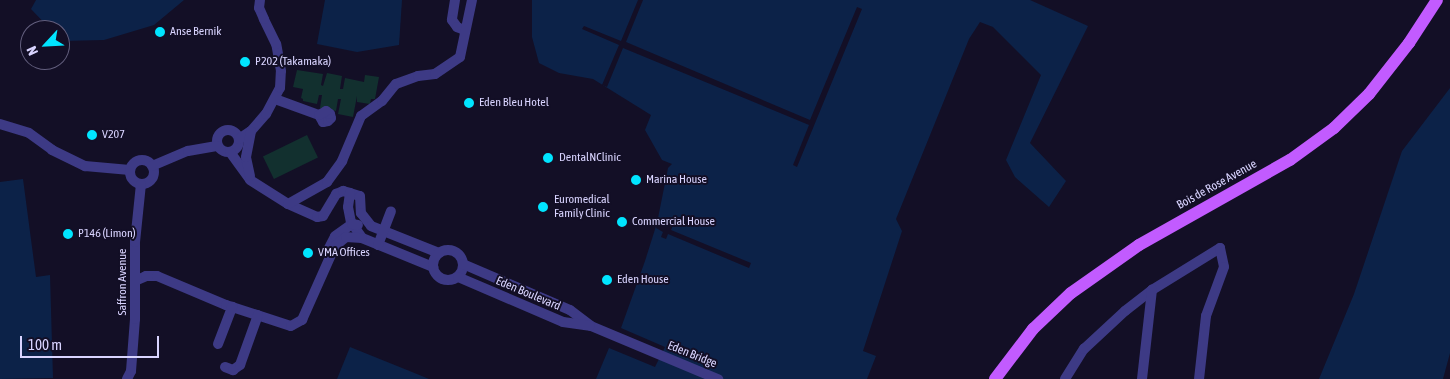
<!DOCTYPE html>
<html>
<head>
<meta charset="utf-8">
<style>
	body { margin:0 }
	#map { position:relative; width:1450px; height:379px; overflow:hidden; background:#130f26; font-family:"Asap Condensed",sans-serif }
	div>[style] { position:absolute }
	.green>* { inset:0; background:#12302f; transform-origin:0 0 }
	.water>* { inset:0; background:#0c2248 }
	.pier>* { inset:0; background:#130f26 }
	.minor>* { height:10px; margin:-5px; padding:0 5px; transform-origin:5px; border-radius:5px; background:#3d3a85 }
	.minor>.ring { margin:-5px; padding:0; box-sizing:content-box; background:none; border:10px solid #3d3a85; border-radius:50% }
	.major>* { height:12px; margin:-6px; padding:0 6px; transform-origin:6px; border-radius:6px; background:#c25bff }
	.dots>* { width:14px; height:14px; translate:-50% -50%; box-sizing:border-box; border:2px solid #130f26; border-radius:50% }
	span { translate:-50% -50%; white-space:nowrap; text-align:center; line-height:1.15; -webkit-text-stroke:4px #130f26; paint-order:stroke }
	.poi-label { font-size:12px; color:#d9d4ff }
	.left { translate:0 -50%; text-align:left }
	.street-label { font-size:12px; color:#d9d4ff }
	.north { position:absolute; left:20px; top:20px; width:50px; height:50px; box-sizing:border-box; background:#130f26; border:1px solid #625e7d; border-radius:50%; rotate:245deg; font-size:14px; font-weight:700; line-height:20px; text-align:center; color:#d9d4ff }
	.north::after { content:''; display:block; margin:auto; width:18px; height:22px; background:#00e5ff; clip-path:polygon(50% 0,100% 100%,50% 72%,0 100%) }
	.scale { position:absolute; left:20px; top:336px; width:139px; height:22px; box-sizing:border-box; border:2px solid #d9d4ff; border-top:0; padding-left:6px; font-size:15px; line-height:18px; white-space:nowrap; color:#d9d4ff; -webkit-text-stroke:4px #130f26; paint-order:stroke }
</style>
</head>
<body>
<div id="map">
	<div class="green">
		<i style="clip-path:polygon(297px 70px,323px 74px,321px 85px,323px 86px,327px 73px,342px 76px,340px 89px,343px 89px,345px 78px,364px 82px,365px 75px,379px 77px,375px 99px,371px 99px,370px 104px,357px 102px,357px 96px,353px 117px,338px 114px,341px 99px,338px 99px,336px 111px,320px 108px,322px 95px,319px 95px,317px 104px,303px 101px,303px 99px,301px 98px,303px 89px,293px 87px)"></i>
		<i style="left:307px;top:135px;width:25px;height:49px;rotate:64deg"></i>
	</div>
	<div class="water">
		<i style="clip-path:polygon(36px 0,184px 0,154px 25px,104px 40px,62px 41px,60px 30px,51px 30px,31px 9px)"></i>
		<i style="clip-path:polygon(325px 0,402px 0,399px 45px,357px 52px,317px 44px)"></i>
		<i style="clip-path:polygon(532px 0,1030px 0,1088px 26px,1030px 143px,1066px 181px,1049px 207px,1015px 177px,1006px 160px,1041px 75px,993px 27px,980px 22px,969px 39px,896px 219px,902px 231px,863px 351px,876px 356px,867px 379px,596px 379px,609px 348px,655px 367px,665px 347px,621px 328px,645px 261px,657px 223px,668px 168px,672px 164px,662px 160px,645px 130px,651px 115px,593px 79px,559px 73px,539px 63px,532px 37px)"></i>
		<i style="clip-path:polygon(1450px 88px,1450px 353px,1443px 379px,1319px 379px,1354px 294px,1402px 151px)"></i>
		<i style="clip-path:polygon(23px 179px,36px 277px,50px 275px,53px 378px,0 379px,0 182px)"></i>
		<i style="clip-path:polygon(350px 347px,412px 372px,429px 379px,337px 379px)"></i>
	</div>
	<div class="pier">
		<i style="clip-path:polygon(638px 0,643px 0,626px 42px,810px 120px,857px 7px,862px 9px,797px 167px,793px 165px,809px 125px,623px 48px,607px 87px,602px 85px,619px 45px,582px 29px,584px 26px,621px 41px)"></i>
		<i style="clip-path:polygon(657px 223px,667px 227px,669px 223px,673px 225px,671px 230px,751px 263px,749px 268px,668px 234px,666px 239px,661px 237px,663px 232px,656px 228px)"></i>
	</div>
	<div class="minor">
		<i style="left:455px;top:0;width:20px;rotate:99deg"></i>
		<i style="left:452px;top:20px;width:9px;rotate:54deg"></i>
		<i style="left:457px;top:27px;width:8px;rotate:23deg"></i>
		<i style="left:275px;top:99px;width:47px;rotate:20deg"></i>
		<i style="left:319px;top:115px;width:8px;rotate:60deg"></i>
		<i style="left:323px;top:122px;width:5px;rotate:-11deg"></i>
		<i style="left:328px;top:121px;width:4px;rotate:-45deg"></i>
		<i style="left:331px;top:118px;width:4px;rotate:-104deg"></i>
		<i style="left:330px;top:114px;width:5px;rotate:-143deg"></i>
		<i style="left:326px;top:111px;width:8px;rotate:150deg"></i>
		<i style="left:0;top:124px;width:30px;rotate:17deg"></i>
		<i style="left:29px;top:133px;width:29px;rotate:36deg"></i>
		<i style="left:52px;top:150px;width:37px;rotate:26deg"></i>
		<i style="left:85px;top:166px;width:45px;rotate:5.1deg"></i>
		<i class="ring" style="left:217px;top:130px;width:12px;height:12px"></i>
		<i style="left:239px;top:139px;width:14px;rotate:-34deg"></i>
		<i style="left:251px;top:131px;width:23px;rotate:-49deg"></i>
		<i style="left:266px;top:114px;width:30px;rotate:-62deg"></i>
		<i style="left:280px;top:88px;width:17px;rotate:-87deg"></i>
		<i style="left:281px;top:71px;width:27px;rotate:-100deg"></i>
		<i style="left:276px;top:44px;width:28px;rotate:-116deg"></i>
		<i style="left:264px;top:19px;width:12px;rotate:-114deg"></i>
		<i style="left:259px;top:8px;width:8px;rotate:-83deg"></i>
		<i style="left:230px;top:152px;width:34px;rotate:54deg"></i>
		<i style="left:250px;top:180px;width:45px;rotate:32.3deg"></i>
		<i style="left:288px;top:204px;width:32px;rotate:24deg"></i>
		<i style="left:317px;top:217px;width:6px;rotate:-9deg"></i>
		<i style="left:323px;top:216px;width:26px;rotate:-59deg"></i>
		<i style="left:336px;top:194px;width:8px;rotate:-23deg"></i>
		<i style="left:343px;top:191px;width:7px;rotate:16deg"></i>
		<i style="left:350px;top:193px;width:10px;rotate:17deg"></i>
		<i style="left:360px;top:196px;width:17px;rotate:87deg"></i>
		<i style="left:361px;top:213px;width:16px;rotate:52deg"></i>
		<i style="left:371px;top:226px;width:73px;rotate:21.7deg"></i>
		<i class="ring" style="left:130px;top:160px;width:14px;height:14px"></i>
		<i style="left:152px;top:166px;width:39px;rotate:-23deg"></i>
		<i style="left:188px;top:151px;width:29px;rotate:-10deg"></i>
		<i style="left:250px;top:176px;width:19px;rotate:-102deg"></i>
		<i style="left:246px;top:157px;width:26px;rotate:-79deg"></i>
		<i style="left:350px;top:193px;width:14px;rotate:98deg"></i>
		<i style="left:348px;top:207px;width:15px;rotate:79deg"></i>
		<i style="left:351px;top:222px;width:19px;rotate:55deg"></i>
		<i style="left:362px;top:238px;width:77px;rotate:22.2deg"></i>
		<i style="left:288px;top:204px;width:45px;rotate:-29.4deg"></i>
		<i style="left:327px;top:182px;width:26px;rotate:-54deg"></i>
		<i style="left:342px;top:161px;width:49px;rotate:-67.1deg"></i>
		<i style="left:361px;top:116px;width:26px;rotate:-36deg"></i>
		<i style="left:382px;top:101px;width:22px;rotate:-51deg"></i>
		<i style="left:396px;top:84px;width:23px;rotate:-20deg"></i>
		<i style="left:418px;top:76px;width:17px;rotate:-7deg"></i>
		<i style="left:435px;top:74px;width:30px;rotate:-34deg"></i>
		<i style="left:460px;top:57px;width:58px;rotate:-78.1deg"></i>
		<i style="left:378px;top:245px;width:36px;rotate:-69deg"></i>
		<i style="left:329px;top:248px;width:13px;rotate:-63deg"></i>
		<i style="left:335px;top:236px;width:21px;rotate:-35deg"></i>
		<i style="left:352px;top:224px;width:6px;rotate:9deg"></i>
		<i class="ring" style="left:433px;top:250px;width:20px;height:20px"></i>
		<i style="left:463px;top:264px;width:116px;rotate:23.3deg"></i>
		<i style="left:570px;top:310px;width:26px;rotate:37deg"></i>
		<i style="left:591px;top:326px;width:138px;rotate:22.7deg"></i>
		<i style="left:458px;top:277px;width:114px;rotate:23.2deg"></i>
		<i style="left:563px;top:322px;width:27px;rotate:8deg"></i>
		<i style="left:135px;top:281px;width:12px;rotate:-24deg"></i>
		<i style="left:146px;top:276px;width:11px"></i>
		<i style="left:157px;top:276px;width:75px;rotate:22.8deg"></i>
		<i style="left:226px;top:305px;width:68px;rotate:17.9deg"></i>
		<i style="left:291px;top:326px;width:13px;rotate:-29deg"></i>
		<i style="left:302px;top:320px;width:81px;rotate:-66deg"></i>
		<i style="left:335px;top:246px;width:14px;rotate:-39deg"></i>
		<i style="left:346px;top:237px;width:16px;rotate:4deg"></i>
		<i style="left:218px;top:344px;width:40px;rotate:-69deg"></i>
		<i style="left:225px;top:367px;width:9px;rotate:21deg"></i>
		<i style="left:233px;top:370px;width:9px;rotate:-36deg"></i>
		<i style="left:240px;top:365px;width:53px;rotate:-70.2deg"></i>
		<i style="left:127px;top:379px;width:9px;rotate:-63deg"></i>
		<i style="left:131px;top:371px;width:52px;rotate:-85.6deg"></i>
		<i style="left:135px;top:319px;width:77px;rotate:-90deg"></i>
		<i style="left:135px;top:242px;width:58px;rotate:-84.1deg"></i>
		<i style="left:1065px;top:379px;width:36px;rotate:-58deg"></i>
		<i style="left:1084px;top:349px;width:56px;rotate:-42.8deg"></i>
		<i style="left:1125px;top:311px;width:34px;rotate:-38deg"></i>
		<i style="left:1152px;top:290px;width:80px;rotate:-31.7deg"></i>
		<i style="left:1220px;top:248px;width:19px;rotate:78deg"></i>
		<i style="left:1224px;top:267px;width:52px;rotate:110.2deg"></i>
		<i style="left:1206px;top:316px;width:63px;rotate:96.3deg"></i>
		<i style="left:1142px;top:379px;width:90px;rotate:-83.6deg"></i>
	</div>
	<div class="major">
		<i style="left:995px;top:379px;width:63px;rotate:-52.8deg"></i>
		<i style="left:1033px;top:329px;width:52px;rotate:-43.5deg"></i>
		<i style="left:1071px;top:293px;width:83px;rotate:-35.2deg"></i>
		<i style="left:1139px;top:245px;width:173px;rotate:-29.4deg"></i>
		<i style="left:1290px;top:160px;width:54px;rotate:-36deg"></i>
		<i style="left:1334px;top:128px;width:49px;rotate:-44.2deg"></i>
		<i style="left:1369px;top:94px;width:65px;rotate:-51.9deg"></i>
		<i style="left:1409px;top:43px;width:51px;rotate:-56.9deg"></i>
	</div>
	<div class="dots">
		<i style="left:160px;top:32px;background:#00e5ff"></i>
		<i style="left:245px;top:62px;background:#00e5ff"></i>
		<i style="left:469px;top:103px;background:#00e5ff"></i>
		<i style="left:92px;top:135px;background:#00e5ff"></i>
		<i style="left:548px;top:158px;background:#00e5ff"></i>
		<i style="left:636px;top:180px;background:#00e5ff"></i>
		<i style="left:543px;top:207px;background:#00e5ff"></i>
		<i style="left:622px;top:222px;background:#00e5ff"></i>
		<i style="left:68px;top:234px;background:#00e5ff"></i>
		<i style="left:308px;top:253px;background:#00e5ff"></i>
		<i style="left:607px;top:280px;background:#00e5ff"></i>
	</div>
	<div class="poi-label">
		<span class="left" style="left:170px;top:32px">Anse Bernik</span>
		<span class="left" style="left:255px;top:62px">P202 (Takamaka)</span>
		<span class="left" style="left:479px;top:103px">Eden Bleu Hotel</span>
		<span class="left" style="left:102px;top:135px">V207</span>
		<span class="left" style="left:559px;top:158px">DentalNClinic</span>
		<span class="left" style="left:646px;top:180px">Marina House</span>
		<span class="left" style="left:554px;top:207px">Euromedical<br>Family Clinic</span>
		<span class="left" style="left:632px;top:222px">Commercial House</span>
		<span class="left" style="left:78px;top:234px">P146 (Limon)</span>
		<span class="left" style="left:318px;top:253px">VMA Offices</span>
		<span class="left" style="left:617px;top:280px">Eden House</span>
	</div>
	<div class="street-label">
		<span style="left:1217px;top:185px;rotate:-29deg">Bois de Rose Avenue</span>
		<span style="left:123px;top:282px;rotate:-90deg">Saffron Avenue</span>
		<span style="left:528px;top:294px;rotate:23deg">Eden Boulevard</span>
		<span style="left:692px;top:355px;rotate:22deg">Eden Bridge</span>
	</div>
	<div class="north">N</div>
	<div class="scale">100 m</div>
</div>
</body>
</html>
